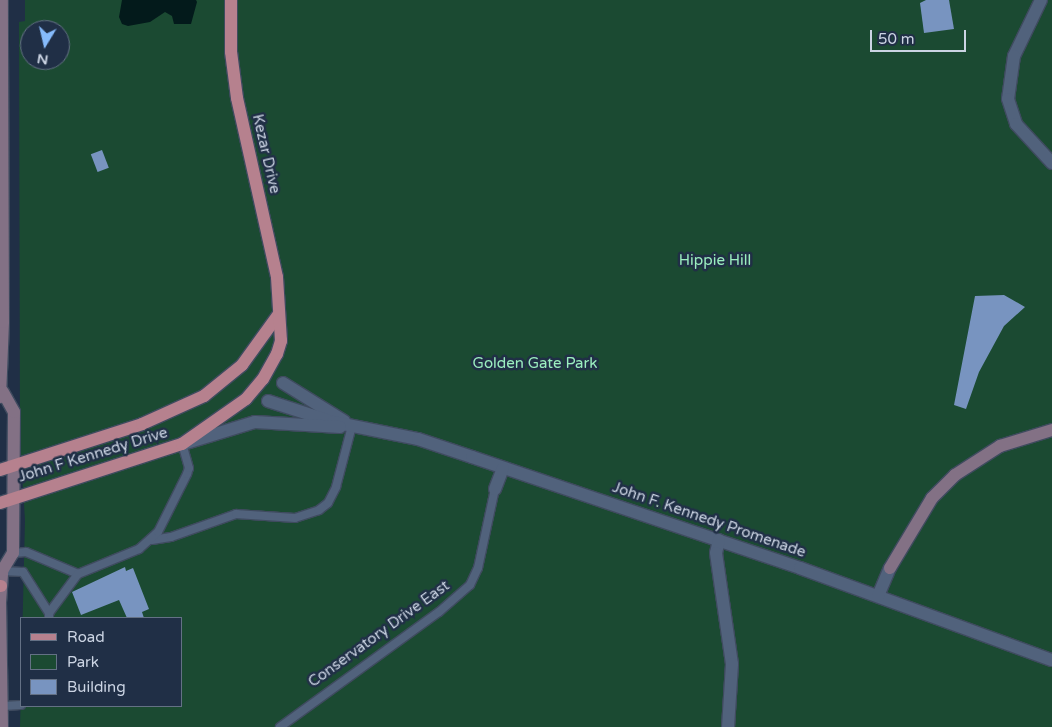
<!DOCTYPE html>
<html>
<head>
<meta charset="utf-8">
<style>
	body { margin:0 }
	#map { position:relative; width:1052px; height:727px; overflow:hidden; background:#202f46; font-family:"Varela Round",sans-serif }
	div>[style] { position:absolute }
	.green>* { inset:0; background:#1b4a32 }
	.water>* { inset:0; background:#031a1b }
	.building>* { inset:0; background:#7894c0; transform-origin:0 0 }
	.roads { filter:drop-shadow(1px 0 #3f4b5f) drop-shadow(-1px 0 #3f4b5f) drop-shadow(0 1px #3f4b5f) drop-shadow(0 -1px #3f4b5f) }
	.lane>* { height:8px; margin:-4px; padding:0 4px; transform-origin:4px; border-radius:4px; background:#51627c }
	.street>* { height:12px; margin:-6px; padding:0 6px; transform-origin:6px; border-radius:6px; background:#51627c }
	.secondary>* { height:12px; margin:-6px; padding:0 6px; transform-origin:6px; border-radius:6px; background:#837185 }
	.primary>* { height:12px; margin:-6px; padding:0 6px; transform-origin:6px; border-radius:6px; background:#b6818e }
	span { translate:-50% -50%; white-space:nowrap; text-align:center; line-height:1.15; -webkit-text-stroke:5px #202f46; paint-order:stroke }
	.street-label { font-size:15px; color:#cbd4e3 }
	.park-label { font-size:15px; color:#9beebf }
	.legend { position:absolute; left:20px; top:617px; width:162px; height:90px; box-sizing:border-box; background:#202f46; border:1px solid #647185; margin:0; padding:6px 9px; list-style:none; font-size:15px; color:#cbd4e3 }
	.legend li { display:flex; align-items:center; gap:10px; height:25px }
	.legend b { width:25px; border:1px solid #647185 }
	.north { position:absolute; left:20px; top:20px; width:50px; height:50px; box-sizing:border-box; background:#202f46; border:1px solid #647185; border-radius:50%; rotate:189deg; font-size:14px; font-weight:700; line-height:20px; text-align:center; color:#cbd4e3 }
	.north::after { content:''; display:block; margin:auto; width:18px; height:22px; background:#86bbfb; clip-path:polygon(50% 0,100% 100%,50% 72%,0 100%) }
	.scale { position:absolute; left:870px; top:30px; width:96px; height:22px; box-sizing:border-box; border:2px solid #cbd4e3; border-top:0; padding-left:6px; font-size:15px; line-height:18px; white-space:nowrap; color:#cbd4e3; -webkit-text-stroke:4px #202f46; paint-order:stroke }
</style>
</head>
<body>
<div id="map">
	<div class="green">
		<i style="clip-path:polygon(evenodd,25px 0,1052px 0,1052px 727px,20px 727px,25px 520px,20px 443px,19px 22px,25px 21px,25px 0,30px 30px,60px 30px,60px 60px,30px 60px,30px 30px,25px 0,21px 618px,181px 618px,181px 706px,21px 706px,21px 618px)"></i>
	</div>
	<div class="water">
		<i style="clip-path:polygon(122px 0,196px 0,197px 2px,191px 24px,174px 24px,172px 16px,165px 12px,150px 22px,128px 26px,122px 24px,119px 17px)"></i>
	</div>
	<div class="building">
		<i style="clip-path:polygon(926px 0,949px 0,954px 29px,924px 33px,920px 3px)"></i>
		<i style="left:102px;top:150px;width:19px;height:12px;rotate:69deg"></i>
		<i style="clip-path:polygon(1004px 295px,1025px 307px,1004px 326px,979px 372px,966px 409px,954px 405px,975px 296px)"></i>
		<i style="clip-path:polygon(125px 567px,126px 571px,133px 568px,149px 609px,142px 612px,144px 618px,127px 618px,119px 600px,81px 615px,72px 592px)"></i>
	</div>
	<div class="roads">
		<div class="lane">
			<i style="left:152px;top:540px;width:19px;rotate:-9deg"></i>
			<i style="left:171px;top:537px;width:69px;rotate:-19.5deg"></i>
			<i style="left:236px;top:514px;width:59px;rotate:3.9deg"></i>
			<i style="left:295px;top:518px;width:25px;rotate:-18deg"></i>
			<i style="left:319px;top:510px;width:11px;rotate:-38deg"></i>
			<i style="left:328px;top:503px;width:18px;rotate:-63deg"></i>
			<i style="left:336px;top:487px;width:63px;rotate:-75.3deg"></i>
			<i style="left:13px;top:553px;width:13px;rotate:-4deg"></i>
			<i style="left:26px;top:552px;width:56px;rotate:22.9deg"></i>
			<i style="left:78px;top:574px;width:66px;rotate:-22.3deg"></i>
			<i style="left:139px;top:549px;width:25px;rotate:-42deg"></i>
			<i style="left:158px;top:532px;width:65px;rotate:-63.4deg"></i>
			<i style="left:187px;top:474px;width:6px;rotate:-72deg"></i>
			<i style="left:189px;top:468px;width:25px;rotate:-106deg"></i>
			<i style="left:2px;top:571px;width:21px;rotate:3deg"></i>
			<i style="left:23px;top:572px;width:49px;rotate:57.6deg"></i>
			<i style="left:49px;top:613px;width:5px;rotate:90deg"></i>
			<i style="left:49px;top:613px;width:49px;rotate:-53.4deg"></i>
			<i style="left:2px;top:706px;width:19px;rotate:-3deg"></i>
			<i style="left:280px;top:727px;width:196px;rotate:-35.9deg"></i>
			<i style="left:439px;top:612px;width:41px;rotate:-41.1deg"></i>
			<i style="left:470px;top:585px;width:19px;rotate:-65deg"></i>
			<i style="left:478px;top:568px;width:81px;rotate:-77.9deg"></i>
		</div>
		<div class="street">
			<i style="left:1041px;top:0;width:62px;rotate:115.7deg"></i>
			<i style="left:1014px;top:56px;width:43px;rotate:97.9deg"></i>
			<i style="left:1008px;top:99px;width:26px;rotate:72deg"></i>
			<i style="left:1016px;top:124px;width:53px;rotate:47.3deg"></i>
			<i style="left:283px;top:383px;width:72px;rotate:31.9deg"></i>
			<i style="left:268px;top:401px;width:68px;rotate:17.9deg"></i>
			<i style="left:333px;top:422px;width:87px;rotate:11.3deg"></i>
			<i style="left:418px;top:439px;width:57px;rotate:18.4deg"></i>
			<i style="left:472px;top:457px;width:346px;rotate:18.7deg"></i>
			<i style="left:800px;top:568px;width:268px;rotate:20.1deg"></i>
			<i style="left:183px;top:444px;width:75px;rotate:-17deg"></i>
			<i style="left:255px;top:422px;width:85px;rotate:3.4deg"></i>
			<i style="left:495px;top:489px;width:22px;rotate:-69deg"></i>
			<i style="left:719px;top:540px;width:13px;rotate:103deg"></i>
			<i style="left:716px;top:553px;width:112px;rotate:81.8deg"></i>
			<i style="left:732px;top:664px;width:63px;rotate:93.6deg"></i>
			<i style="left:878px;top:596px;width:30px;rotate:-67deg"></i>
		</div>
		<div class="secondary">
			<i style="left:0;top:397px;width:75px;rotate:-87.7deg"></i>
			<i style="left:3px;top:322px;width:322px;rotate:-90.2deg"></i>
			<i style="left:890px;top:568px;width:82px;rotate:-59deg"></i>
			<i style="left:932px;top:498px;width:33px;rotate:-45deg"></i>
			<i style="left:955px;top:475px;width:54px;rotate:-32.8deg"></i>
			<i style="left:1000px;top:446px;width:54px;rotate:-17.1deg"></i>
			<i style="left:2px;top:727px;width:124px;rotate:-90.9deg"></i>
			<i style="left:0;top:603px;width:32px;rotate:-86deg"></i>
			<i style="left:2px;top:571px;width:21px;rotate:-59deg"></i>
			<i style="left:13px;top:553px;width:141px;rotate:-89.6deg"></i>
			<i style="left:14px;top:412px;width:23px;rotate:-119deg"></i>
		</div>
		<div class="primary">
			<i style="left:0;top:470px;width:149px;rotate:-17.9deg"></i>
			<i style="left:142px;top:424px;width:68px;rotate:-24.3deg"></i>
			<i style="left:204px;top:396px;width:49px;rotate:-39.2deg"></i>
			<i style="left:242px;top:365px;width:62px;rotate:-54.2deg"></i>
			<i style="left:0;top:503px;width:191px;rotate:-18deg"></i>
			<i style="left:182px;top:444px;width:78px;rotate:-35.1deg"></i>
			<i style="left:246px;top:399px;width:26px;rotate:-50deg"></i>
			<i style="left:263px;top:379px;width:29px;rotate:-61deg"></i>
			<i style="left:277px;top:354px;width:14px;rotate:-73deg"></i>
			<i style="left:281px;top:341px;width:64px;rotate:-93.6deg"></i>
			<i style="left:277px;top:277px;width:183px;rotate:-102.6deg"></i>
			<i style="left:237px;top:98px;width:46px;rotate:-97.4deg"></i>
			<i style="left:231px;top:52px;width:52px;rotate:-90deg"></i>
			<i style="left:0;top:586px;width:1px"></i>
		</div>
	</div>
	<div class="street-label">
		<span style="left:266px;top:154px;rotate:77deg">Kezar Drive</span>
		<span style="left:93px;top:455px;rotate:-17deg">John F Kennedy Drive</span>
		<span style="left:709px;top:520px;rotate:19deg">John F. Kennedy Promenade</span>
		<span style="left:379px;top:634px;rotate:-36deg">Conservatory Drive East</span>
	</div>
	<div class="park-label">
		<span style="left:715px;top:261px">Hippie Hill</span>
		<span style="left:535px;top:364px">Golden Gate Park</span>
	</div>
	<ul class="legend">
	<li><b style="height:6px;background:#b6818e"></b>Road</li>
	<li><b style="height:14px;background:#1b4a32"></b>Park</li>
	<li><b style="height:14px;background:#7894c0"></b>Building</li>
	</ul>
	<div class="north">N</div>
	<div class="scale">50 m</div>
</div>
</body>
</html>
